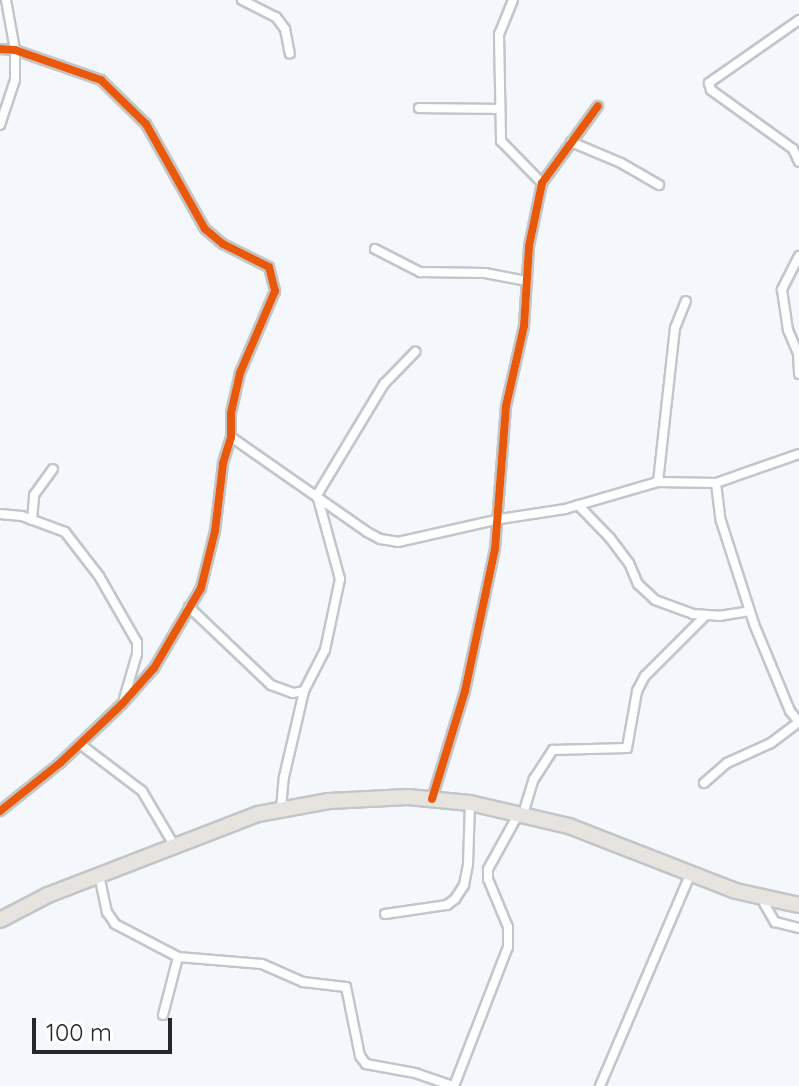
<!DOCTYPE html>
<html>
<head>
<meta charset="utf-8">
<style>
	body { margin:0 }
	#map { position:relative; width:799px; height:1086px; overflow:hidden; background:#f4f8fc; font-family:Quicksand,sans-serif }
	div>[style] { position:absolute }
	.roads { filter:drop-shadow(2px 0 #c2c6c9) drop-shadow(-2px 0 #c2c6c9) drop-shadow(0 2px #c2c6c9) drop-shadow(0 -2px #c2c6c9) }
	.minor>* { height:8px; margin:-4px; padding:0 4px; transform-origin:4px; border-radius:4px; background:#fdfeff }
	.primary>* { height:14px; margin:-7px; padding:0 7px; transform-origin:7px; border-radius:7px; background:#e7e4df }
	.cycleway>* { height:8px; margin:-4px; padding:0 4px; transform-origin:4px; border-radius:4px; background:#e8590c }
	span { translate:-50% -50%; white-space:nowrap; text-align:center; line-height:1.15; -webkit-text-stroke:7px #fff; paint-order:stroke }
	.scale { position:absolute; left:32px; top:1018px; width:140px; height:36px; box-sizing:border-box; border:4px solid #25282a; border-top:0; padding-left:10px; font-size:24px; line-height:28px; white-space:nowrap; color:#25282a; -webkit-text-stroke:6px #fff; paint-order:stroke }
</style>
</head>
<body>
<div id="map">
	<div class="roads">
		<div class="minor">
			<i style="left:242px;top:0;width:38px;rotate:27deg"></i>
			<i style="left:276px;top:17px;width:15px;rotate:53deg"></i>
			<i style="left:285px;top:29px;width:25px;rotate:79deg"></i>
			<i style="left:513px;top:0;width:37px;rotate:112deg"></i>
			<i style="left:499px;top:34px;width:107px;rotate:88.9deg"></i>
			<i style="left:501px;top:141px;width:59px;rotate:45.7deg"></i>
			<i style="left:799px;top:20px;width:110px;rotate:145deg"></i>
			<i style="left:709px;top:83px;width:7px;rotate:74deg"></i>
			<i style="left:711px;top:90px;width:101px;rotate:35.7deg"></i>
			<i style="left:793px;top:149px;width:14px;rotate:65deg"></i>
			<i style="left:0;top:49px;width:15px;rotate:4deg"></i>
			<i style="left:15px;top:50px;width:91px;rotate:19.2deg"></i>
			<i style="left:101px;top:80px;width:63px;rotate:44.4deg"></i>
			<i style="left:146px;top:124px;width:120px;rotate:60.7deg"></i>
			<i style="left:205px;top:229px;width:23px;rotate:40deg"></i>
			<i style="left:223px;top:244px;width:51px;rotate:26.6deg"></i>
			<i style="left:269px;top:267px;width:25px;rotate:76deg"></i>
			<i style="left:275px;top:291px;width:89px;rotate:113.1deg"></i>
			<i style="left:240px;top:373px;width:41px;rotate:102.7deg"></i>
			<i style="left:231px;top:413px;width:24px;rotate:90deg"></i>
			<i style="left:231px;top:437px;width:28px;rotate:107deg"></i>
			<i style="left:223px;top:464px;width:67px;rotate:96.8deg"></i>
			<i style="left:215px;top:531px;width:59px;rotate:103.8deg"></i>
			<i style="left:201px;top:588px;width:93px;rotate:120.4deg"></i>
			<i style="left:154px;top:668px;width:48px;rotate:131.6deg"></i>
			<i style="left:122px;top:704px;width:86px;rotate:136.4deg"></i>
			<i style="left:60px;top:763px;width:77px;rotate:141.3deg"></i>
			<i style="left:419px;top:108px;width:80px;rotate:0.7deg"></i>
			<i style="left:0;top:125px;width:47px;rotate:-71.6deg"></i>
			<i style="left:15px;top:80px;width:30px;rotate:-90deg"></i>
			<i style="left:15px;top:50px;width:51px;rotate:-100.2deg"></i>
			<i style="left:571px;top:142px;width:54px;rotate:22.8deg"></i>
			<i style="left:621px;top:163px;width:44px;rotate:30.1deg"></i>
			<i style="left:375px;top:249px;width:51px;rotate:27.1deg"></i>
			<i style="left:420px;top:272px;width:65px;rotate:0.9deg"></i>
			<i style="left:485px;top:273px;width:43px;rotate:10.8deg"></i>
			<i style="left:799px;top:256px;width:38px;rotate:117deg"></i>
			<i style="left:782px;top:290px;width:40px;rotate:81.5deg"></i>
			<i style="left:788px;top:330px;width:25px;rotate:67deg"></i>
			<i style="left:798px;top:353px;width:21px;rotate:87deg"></i>
			<i style="left:231px;top:437px;width:166px;rotate:34.9deg"></i>
			<i style="left:367px;top:532px;width:15px;rotate:28deg"></i>
			<i style="left:380px;top:539px;width:18px;rotate:9deg"></i>
			<i style="left:398px;top:542px;width:105px;rotate:-12.7deg"></i>
			<i style="left:500px;top:519px;width:66px;rotate:-8.7deg"></i>
			<i style="left:565px;top:509px;width:97px;rotate:-16.2deg"></i>
			<i style="left:658px;top:482px;width:58px;rotate:1deg"></i>
			<i style="left:716px;top:483px;width:88px;rotate:-19.3deg"></i>
			<i style="left:658px;top:482px;width:155px;rotate:-83.7deg"></i>
			<i style="left:675px;top:328px;width:29px;rotate:-68deg"></i>
			<i style="left:716px;top:483px;width:38px;rotate:83deg"></i>
			<i style="left:721px;top:521px;width:108px;rotate:72.2deg"></i>
			<i style="left:754px;top:624px;width:94px;rotate:67.5deg"></i>
			<i style="left:790px;top:711px;width:14px;rotate:51deg"></i>
			<i style="left:578px;top:505px;width:46px;rotate:45.9deg"></i>
			<i style="left:610px;top:538px;width:31px;rotate:53deg"></i>
			<i style="left:629px;top:563px;width:23px;rotate:67deg"></i>
			<i style="left:638px;top:584px;width:23px;rotate:43deg"></i>
			<i style="left:655px;top:600px;width:40px;rotate:20.2deg"></i>
			<i style="left:693px;top:614px;width:26px;rotate:4deg"></i>
			<i style="left:719px;top:616px;width:31px;rotate:-9deg"></i>
			<i style="left:0;top:514px;width:22px;rotate:5deg"></i>
			<i style="left:22px;top:516px;width:46px;rotate:20.4deg"></i>
			<i style="left:65px;top:532px;width:56px;rotate:52.3deg"></i>
			<i style="left:99px;top:576px;width:76px;rotate:60.1deg"></i>
			<i style="left:137px;top:642px;width:12px;rotate:90deg"></i>
			<i style="left:137px;top:654px;width:47px;rotate:106.1deg"></i>
			<i style="left:32px;top:520px;width:25px;rotate:-85deg"></i>
			<i style="left:34px;top:495px;width:32px;rotate:-54deg"></i>
			<i style="left:189px;top:607px;width:113px;rotate:43.6deg"></i>
			<i style="left:271px;top:685px;width:23px;rotate:20deg"></i>
			<i style="left:293px;top:693px;width:11px;rotate:-10deg"></i>
			<i style="left:304px;top:691px;width:46px;rotate:-62.9deg"></i>
			<i style="left:325px;top:650px;width:73px;rotate:-78.1deg"></i>
			<i style="left:340px;top:579px;width:87px;rotate:-105.3deg"></i>
			<i style="left:317px;top:495px;width:130px;rotate:-58.9deg"></i>
			<i style="left:384px;top:384px;width:45px;rotate:-45.9deg"></i>
			<i style="left:80px;top:744px;width:78px;rotate:37.2deg"></i>
			<i style="left:142px;top:791px;width:63px;rotate:59.3deg"></i>
			<i style="left:704px;top:783px;width:30px;rotate:-41deg"></i>
			<i style="left:727px;top:763px;width:48px;rotate:-24.4deg"></i>
			<i style="left:771px;top:743px;width:35px;rotate:-37deg"></i>
			<i style="left:432px;top:799px;width:113px;rotate:-73deg"></i>
			<i style="left:465px;top:691px;width:145px;rotate:-78.1deg"></i>
			<i style="left:495px;top:549px;width:143px;rotate:-85.6deg"></i>
			<i style="left:506px;top:406px;width:82px;rotate:-77.3deg"></i>
			<i style="left:524px;top:326px;width:80px;rotate:-86.4deg"></i>
			<i style="left:529px;top:246px;width:64px;rotate:-78.3deg"></i>
			<i style="left:542px;top:183px;width:95px;rotate:-54deg"></i>
			<i style="left:281px;top:809px;width:32px;rotate:-85deg"></i>
			<i style="left:284px;top:777px;width:88px;rotate:-76.9deg"></i>
			<i style="left:523px;top:814px;width:37px;rotate:-73deg"></i>
			<i style="left:534px;top:779px;width:35px;rotate:-57deg"></i>
			<i style="left:553px;top:750px;width:74px;rotate:-1.5deg"></i>
			<i style="left:627px;top:748px;width:58px;rotate:-80deg"></i>
			<i style="left:637px;top:691px;width:17px;rotate:-62deg"></i>
			<i style="left:645px;top:676px;width:85px;rotate:-45deg"></i>
			<i style="left:99px;top:875px;width:38px;rotate:78deg"></i>
			<i style="left:107px;top:912px;width:14px;rotate:56deg"></i>
			<i style="left:115px;top:924px;width:71px;rotate:27.6deg"></i>
			<i style="left:178px;top:957px;width:84px;rotate:4.8deg"></i>
			<i style="left:262px;top:964px;width:45px;rotate:23.7deg"></i>
			<i style="left:303px;top:982px;width:43px;rotate:6.6deg"></i>
			<i style="left:346px;top:987px;width:70px;rotate:78.5deg"></i>
			<i style="left:360px;top:1056px;width:10px;rotate:53deg"></i>
			<i style="left:366px;top:1064px;width:50px;rotate:10.4deg"></i>
			<i style="left:415px;top:1073px;width:40px;rotate:18.9deg"></i>
			<i style="left:761px;top:898px;width:28px;rotate:60deg"></i>
			<i style="left:775px;top:922px;width:25px;rotate:14deg"></i>
			<i style="left:385px;top:914px;width:63px;rotate:-8.3deg"></i>
			<i style="left:447px;top:905px;width:10px;rotate:-37deg"></i>
			<i style="left:455px;top:899px;width:17px;rotate:-57deg"></i>
			<i style="left:464px;top:885px;width:21px;rotate:-79deg"></i>
			<i style="left:468px;top:864px;width:61px;rotate:-88.1deg"></i>
			<i style="left:163px;top:1015px;width:60px;rotate:-75.5deg"></i>
			<i style="left:454px;top:1086px;width:149px;rotate:-68.8deg"></i>
			<i style="left:508px;top:947px;width:20px;rotate:-90deg"></i>
			<i style="left:508px;top:927px;width:52px;rotate:-112.6deg"></i>
			<i style="left:488px;top:879px;width:10px;rotate:-90deg"></i>
			<i style="left:488px;top:869px;width:64px;rotate:-61deg"></i>
			<i style="left:600px;top:1086px;width:232px;rotate:-66.9deg"></i>
		</div>
		<div class="primary">
			<i style="left:0;top:920px;width:54px;rotate:-27.5deg"></i>
			<i style="left:48px;top:895px;width:225px;rotate:-21.1deg"></i>
			<i style="left:258px;top:814px;width:72px;rotate:-10.4deg"></i>
			<i style="left:329px;top:801px;width:79px;rotate:-2.9deg"></i>
			<i style="left:408px;top:797px;width:62px;rotate:5.5deg"></i>
			<i style="left:470px;top:803px;width:102px;rotate:13.1deg"></i>
			<i style="left:569px;top:826px;width:179px;rotate:21.3deg"></i>
			<i style="left:736px;top:891px;width:65px;rotate:12.5deg"></i>
		</div>
	</div>
	<div class="cycleway">
		<i style="left:0;top:49px;width:15px;rotate:4deg"></i>
		<i style="left:15px;top:50px;width:91px;rotate:19.2deg"></i>
		<i style="left:101px;top:80px;width:63px;rotate:44.4deg"></i>
		<i style="left:146px;top:124px;width:120px;rotate:60.7deg"></i>
		<i style="left:205px;top:229px;width:23px;rotate:40deg"></i>
		<i style="left:223px;top:244px;width:51px;rotate:26.6deg"></i>
		<i style="left:269px;top:267px;width:25px;rotate:76deg"></i>
		<i style="left:275px;top:291px;width:89px;rotate:113.1deg"></i>
		<i style="left:240px;top:373px;width:41px;rotate:102.7deg"></i>
		<i style="left:231px;top:413px;width:24px;rotate:90deg"></i>
		<i style="left:231px;top:437px;width:28px;rotate:107deg"></i>
		<i style="left:223px;top:464px;width:67px;rotate:96.8deg"></i>
		<i style="left:215px;top:531px;width:59px;rotate:103.8deg"></i>
		<i style="left:201px;top:588px;width:93px;rotate:120.4deg"></i>
		<i style="left:154px;top:668px;width:48px;rotate:131.6deg"></i>
		<i style="left:122px;top:704px;width:86px;rotate:136.4deg"></i>
		<i style="left:60px;top:763px;width:77px;rotate:141.3deg"></i>
		<i style="left:432px;top:799px;width:113px;rotate:-73deg"></i>
		<i style="left:465px;top:691px;width:145px;rotate:-78.1deg"></i>
		<i style="left:495px;top:549px;width:143px;rotate:-85.6deg"></i>
		<i style="left:506px;top:406px;width:82px;rotate:-77.3deg"></i>
		<i style="left:524px;top:326px;width:80px;rotate:-86.4deg"></i>
		<i style="left:529px;top:246px;width:64px;rotate:-78.3deg"></i>
		<i style="left:542px;top:183px;width:95px;rotate:-54deg"></i>
	</div>
	<div class="scale">100 m</div>
</div>
</body>
</html>
